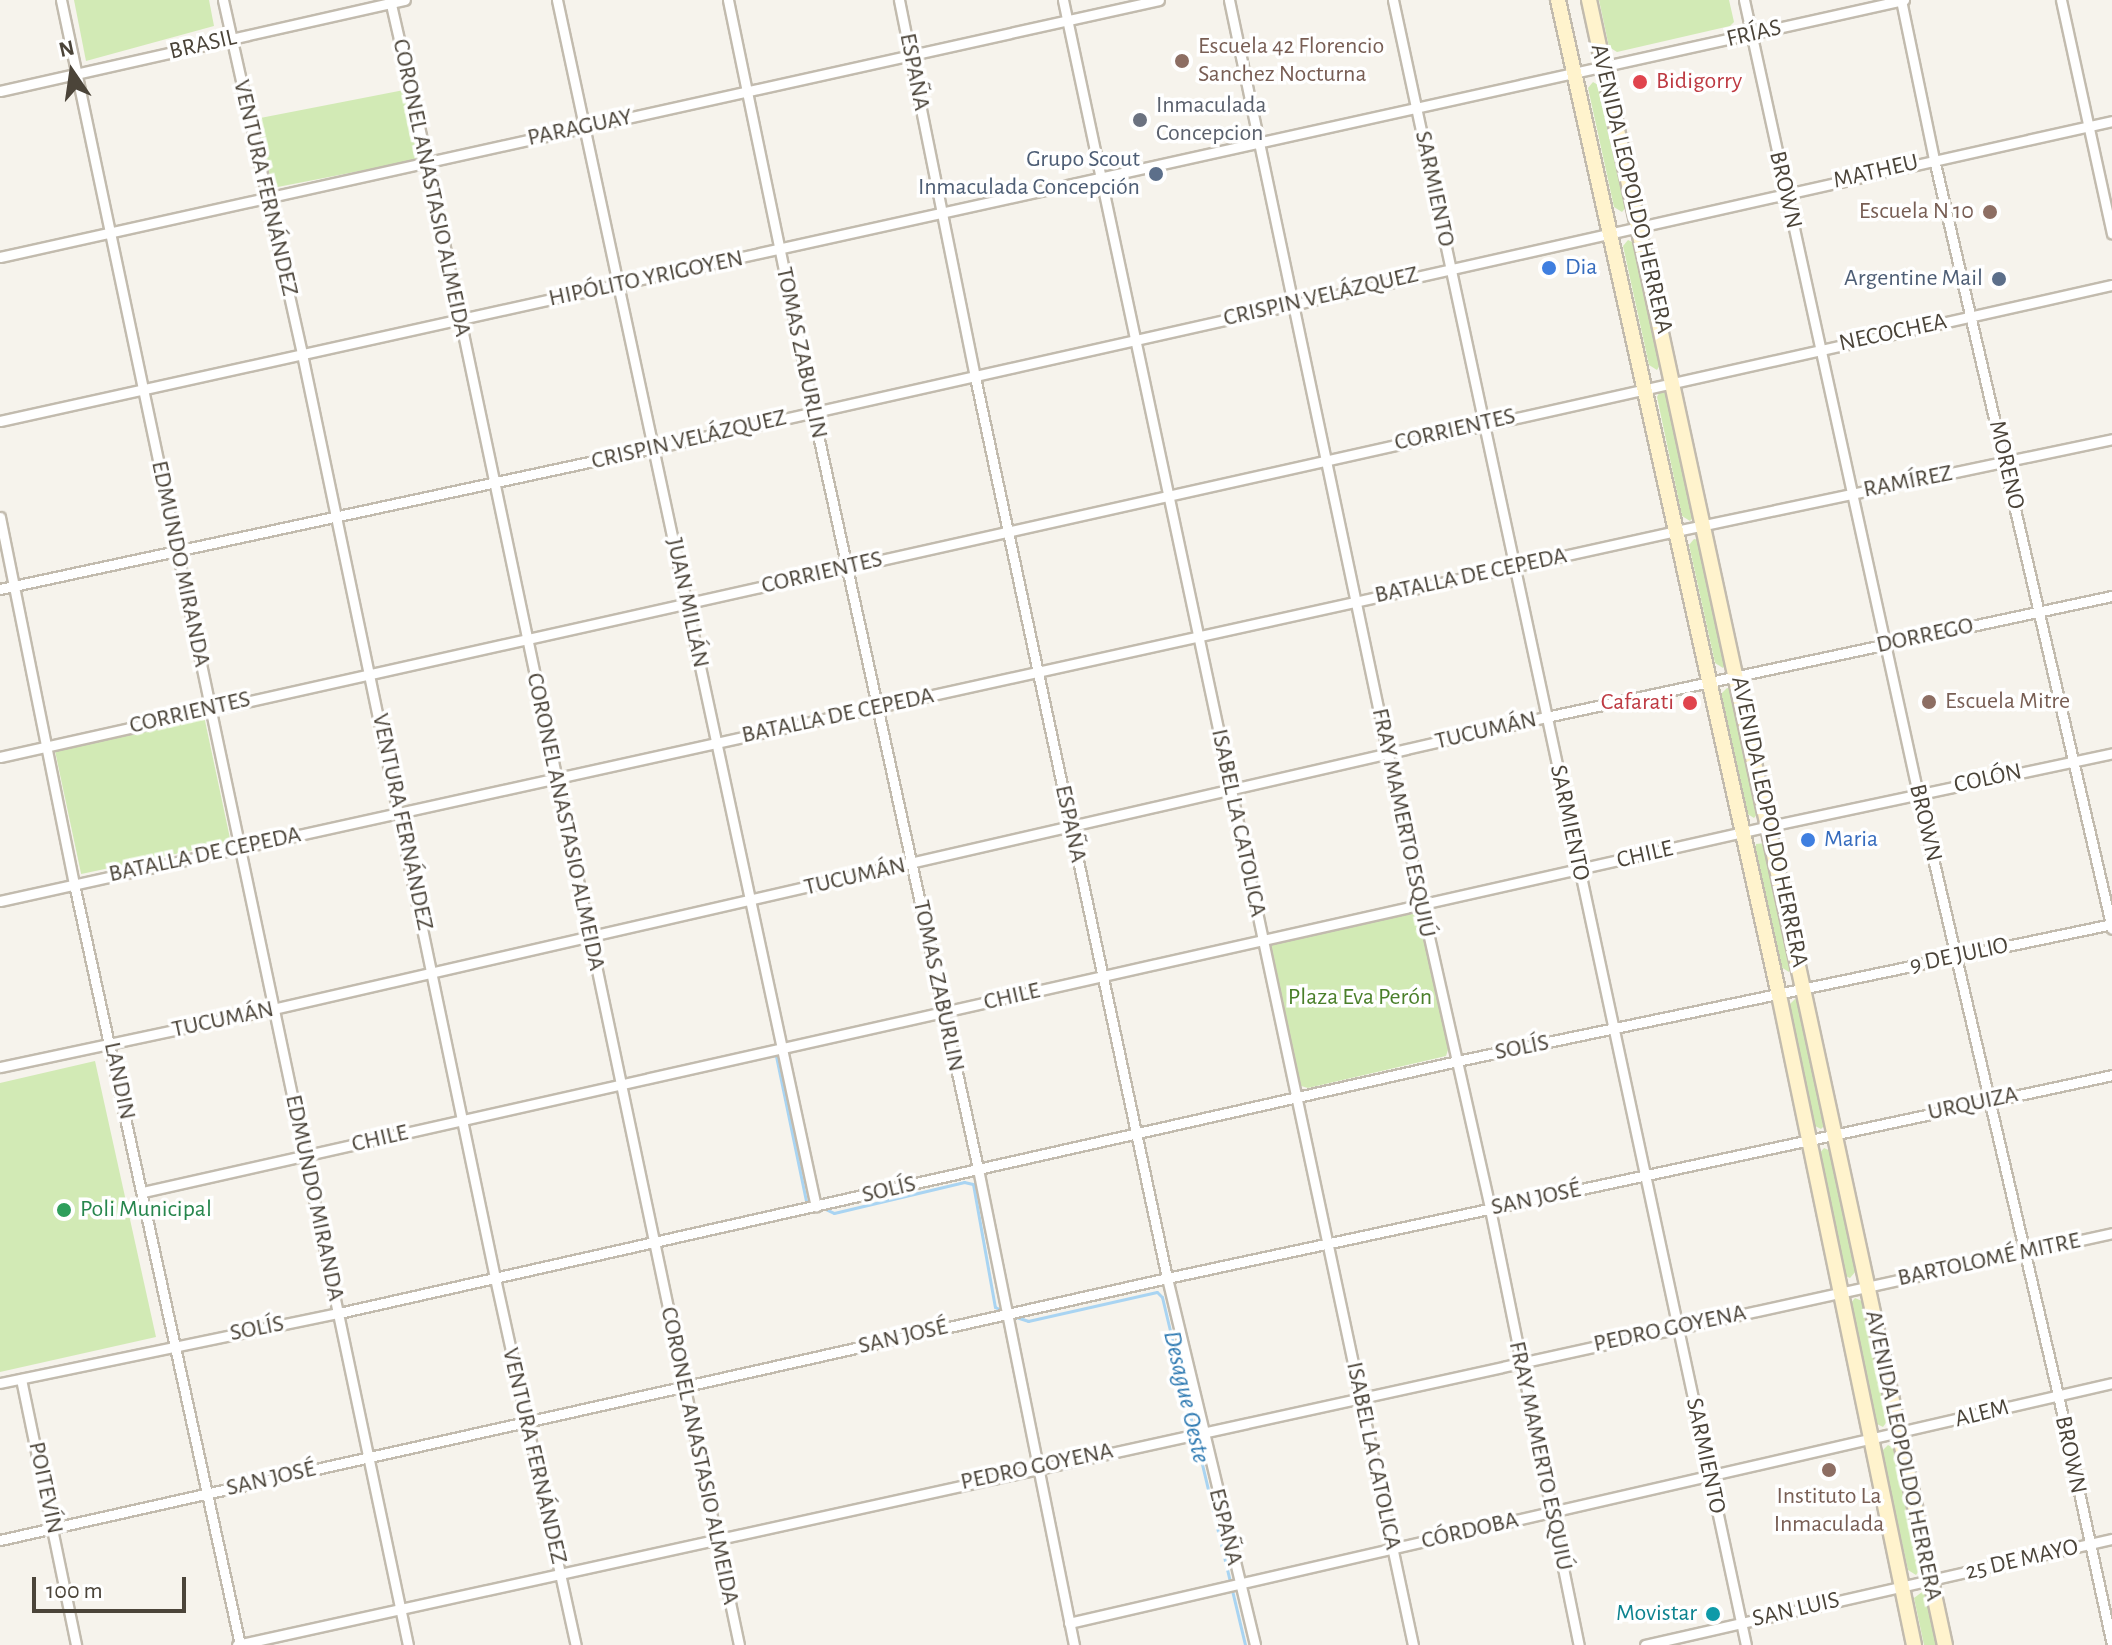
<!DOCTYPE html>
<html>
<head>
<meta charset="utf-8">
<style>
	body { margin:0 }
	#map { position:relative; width:2112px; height:1645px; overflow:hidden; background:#f6f3ec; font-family:"Alegreya Sans",sans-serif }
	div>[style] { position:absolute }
	.green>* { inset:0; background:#d2eab5; transform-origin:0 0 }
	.stream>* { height:3px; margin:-1.5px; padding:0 1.5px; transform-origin:1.5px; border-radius:1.5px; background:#a9d4f2 }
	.roads { filter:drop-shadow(2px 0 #c2bbae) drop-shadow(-2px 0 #c2bbae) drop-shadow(0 2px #c2bbae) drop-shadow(0 -2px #c2bbae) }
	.street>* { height:9px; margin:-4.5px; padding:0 4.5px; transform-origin:4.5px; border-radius:4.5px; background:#fff }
	.secondary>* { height:14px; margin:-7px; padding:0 7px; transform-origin:7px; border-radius:7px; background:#fff3cd }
	.dots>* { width:22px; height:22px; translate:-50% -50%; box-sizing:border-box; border:4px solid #fff; border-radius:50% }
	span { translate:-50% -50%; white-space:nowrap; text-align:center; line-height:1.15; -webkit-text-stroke:7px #fff; paint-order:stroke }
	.street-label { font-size:24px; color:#4b4439 }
	.education-label { font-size:24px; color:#785e54 }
	.left { translate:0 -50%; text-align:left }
	.right { translate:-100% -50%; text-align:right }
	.health-label { font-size:24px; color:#be3a42 }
	.worship-label { font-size:24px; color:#5b616d }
	.service-label { font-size:24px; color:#4e5e75 }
	.shop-label { font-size:24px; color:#366cbe }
	.park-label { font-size:24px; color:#4a7f2a }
	.leisure-label { font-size:24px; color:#27864d }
	.culture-label { font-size:24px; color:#0d838f }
	.water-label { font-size:26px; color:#2e7ab2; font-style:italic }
	.north { position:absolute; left:32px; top:32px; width:80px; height:80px; -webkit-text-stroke:6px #fff; paint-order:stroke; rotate:347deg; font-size:22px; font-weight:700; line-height:32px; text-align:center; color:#4b4439 }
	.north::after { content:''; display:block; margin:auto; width:28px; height:36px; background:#4b4439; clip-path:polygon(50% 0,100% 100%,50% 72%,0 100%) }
	.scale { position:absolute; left:32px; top:1577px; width:154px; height:36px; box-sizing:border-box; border:4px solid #4b4439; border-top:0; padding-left:10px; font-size:24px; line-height:28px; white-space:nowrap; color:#4b4439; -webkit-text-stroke:6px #fff; paint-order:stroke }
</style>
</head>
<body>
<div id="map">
	<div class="green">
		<i style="clip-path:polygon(74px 0,209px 0,214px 26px,86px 61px)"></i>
		<i style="clip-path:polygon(1599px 0,1729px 0,1734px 22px,1730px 26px,1617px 52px,1609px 47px)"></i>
		<i style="clip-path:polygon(1593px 82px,1600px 86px,1627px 206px,1622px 212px,1614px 207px,1588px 88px)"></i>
		<i style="left:404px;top:90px;width:71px;height:149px;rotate:79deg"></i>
		<i style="clip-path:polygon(1628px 240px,1636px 244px,1662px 362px,1657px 370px,1649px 365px,1623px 246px)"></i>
		<i style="clip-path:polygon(1659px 393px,1667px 393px,1695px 515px,1690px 521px,1682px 516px,1657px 397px)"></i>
		<i style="clip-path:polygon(1694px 539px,1699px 540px,1728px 662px,1723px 668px,1715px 663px,1689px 545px)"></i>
		<i style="clip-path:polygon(1727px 688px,1732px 689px,1759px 812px,1754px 818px,1746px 813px,1721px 694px)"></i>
		<i style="left:204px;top:716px;width:129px;height:153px;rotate:78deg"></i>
		<i style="clip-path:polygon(1765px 843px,1794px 966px,1789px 972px,1781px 967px,1755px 848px,1756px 844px)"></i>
		<i style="clip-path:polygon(1414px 911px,1419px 915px,1449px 1047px,1446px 1056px,1308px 1088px,1301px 1086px,1271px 945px,1274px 941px)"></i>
		<i style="clip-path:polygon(1795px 999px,1800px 1001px,1826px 1124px,1821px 1129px,1813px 1125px,1789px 1005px)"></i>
		<i style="clip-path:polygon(95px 1061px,156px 1337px,0 1372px,0 1083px)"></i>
		<i style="clip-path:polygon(1824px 1148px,1831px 1151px,1856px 1271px,1850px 1278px,1843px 1275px,1819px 1154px)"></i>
		<i style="clip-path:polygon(1855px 1298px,1862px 1301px,1888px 1420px,1883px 1427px,1875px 1423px,1850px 1304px)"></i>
		<i style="clip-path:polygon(1888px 1445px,1895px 1449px,1921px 1568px,1916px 1575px,1908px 1570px,1882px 1451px)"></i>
		<i style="clip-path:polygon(1922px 1592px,1927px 1596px,1938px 1645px,1924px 1645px,1914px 1598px)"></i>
	</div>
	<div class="stream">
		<i style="left:776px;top:1056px;width:148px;rotate:78.3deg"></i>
		<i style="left:806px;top:1201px;width:4px;rotate:27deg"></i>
		<i style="left:821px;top:1207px;width:14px;rotate:25deg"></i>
		<i style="left:834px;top:1213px;width:134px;rotate:-13.4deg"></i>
		<i style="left:964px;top:1182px;width:9px;rotate:13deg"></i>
		<i style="left:973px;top:1184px;width:125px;rotate:79.9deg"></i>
		<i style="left:995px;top:1307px;width:7px;rotate:27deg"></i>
		<i style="left:1016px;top:1317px;width:13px;rotate:18deg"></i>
		<i style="left:1028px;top:1321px;width:132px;rotate:-12.7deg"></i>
		<i style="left:1157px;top:1292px;width:7px;rotate:45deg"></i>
		<i style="left:1162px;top:1297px;width:138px;rotate:76.6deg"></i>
		<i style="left:1196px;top:1439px;width:212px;rotate:76.6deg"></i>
	</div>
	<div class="roads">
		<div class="street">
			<i style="left:61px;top:0;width:1681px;rotate:78.09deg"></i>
			<i style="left:223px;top:0;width:363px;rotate:77.4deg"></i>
			<i style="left:302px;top:354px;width:944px;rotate:78.2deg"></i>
			<i style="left:495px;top:1278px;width:376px;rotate:77.6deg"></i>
			<i style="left:390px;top:0;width:166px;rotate:77.1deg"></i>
			<i style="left:427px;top:162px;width:1515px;rotate:78.12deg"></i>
			<i style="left:557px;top:0;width:1234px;rotate:77.89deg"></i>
			<i style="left:728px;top:0;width:421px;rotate:78.3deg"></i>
			<i style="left:813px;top:412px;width:775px;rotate:77.7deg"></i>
			<i style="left:978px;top:1169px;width:486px;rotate:78.6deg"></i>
			<i style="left:899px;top:0;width:385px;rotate:78.6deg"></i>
			<i style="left:975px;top:377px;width:921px;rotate:77.97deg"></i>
			<i style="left:1167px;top:1278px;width:377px;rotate:76.5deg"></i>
			<i style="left:1063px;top:0;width:1682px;rotate:77.99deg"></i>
			<i style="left:1229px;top:0;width:772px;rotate:78.11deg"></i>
			<i style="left:1388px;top:755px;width:465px;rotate:77.3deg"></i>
			<i style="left:1490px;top:1209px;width:445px;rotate:78.5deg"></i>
			<i style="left:1393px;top:0;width:1682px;rotate:77.89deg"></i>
			<i style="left:1744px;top:0;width:813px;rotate:77.64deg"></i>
			<i style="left:1918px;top:794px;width:617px;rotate:76.89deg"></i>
			<i style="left:2058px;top:1395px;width:256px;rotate:77.8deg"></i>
			<i style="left:1901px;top:0;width:162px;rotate:78.3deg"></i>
			<i style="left:1934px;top:159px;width:790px;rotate:76.98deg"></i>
			<i style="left:2061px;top:0;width:239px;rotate:77.7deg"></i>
			<i style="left:0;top:91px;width:415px;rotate:-12.7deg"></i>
			<i style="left:0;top:257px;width:1187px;rotate:-12.5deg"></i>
			<i style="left:0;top:421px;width:1950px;rotate:-12.47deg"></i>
			<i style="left:0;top:517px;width:374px;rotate:78.6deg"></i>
			<i style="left:74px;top:884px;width:779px;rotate:77.69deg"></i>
			<i style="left:0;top:589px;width:669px;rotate:-12.17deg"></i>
			<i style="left:654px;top:448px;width:1494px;rotate:-12.64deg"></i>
			<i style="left:0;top:757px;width:2164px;rotate:-12.6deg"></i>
			<i style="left:0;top:901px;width:1716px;rotate:-12.45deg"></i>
			<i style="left:1676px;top:531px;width:446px;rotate:-11.9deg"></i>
			<i style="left:0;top:1067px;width:279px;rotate:-12deg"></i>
			<i style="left:273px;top:1009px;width:1306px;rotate:-12.92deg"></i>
			<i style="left:1546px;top:717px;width:579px;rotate:-12.07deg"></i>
			<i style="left:143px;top:1192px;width:1668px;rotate:-12.68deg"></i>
			<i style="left:1770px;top:826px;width:350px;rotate:-12deg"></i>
			<i style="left:21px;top:1379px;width:272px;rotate:78.3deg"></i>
			<i style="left:0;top:1383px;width:346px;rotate:-11.7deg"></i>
			<i style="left:339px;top:1313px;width:1146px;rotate:-12.7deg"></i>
			<i style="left:1457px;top:1061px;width:669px;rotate:-11.81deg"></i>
			<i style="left:0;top:1540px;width:1196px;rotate:-12.65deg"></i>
			<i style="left:1167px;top:1278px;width:967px;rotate:-12.12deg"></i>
			<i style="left:1069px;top:1623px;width:1070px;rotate:-12.96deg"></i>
			<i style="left:237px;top:1645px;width:1920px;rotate:-12.39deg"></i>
			<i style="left:1645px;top:1645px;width:479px;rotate:-12.8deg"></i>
		</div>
		<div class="secondary">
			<i style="left:1558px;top:0;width:1019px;rotate:77.48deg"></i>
			<i style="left:1779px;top:995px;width:664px;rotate:78.27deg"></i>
			<i style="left:1589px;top:0;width:1683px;rotate:77.79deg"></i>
		</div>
	</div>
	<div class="dots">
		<i style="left:1182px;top:61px;background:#8d6e63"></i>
		<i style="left:1640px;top:82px;background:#e0444e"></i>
		<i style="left:1140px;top:120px;background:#6b7280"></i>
		<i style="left:1156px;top:174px;background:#5c6f8a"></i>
		<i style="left:1990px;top:212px;background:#8d6e63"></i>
		<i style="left:1549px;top:268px;background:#3f7fe0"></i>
		<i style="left:1999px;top:279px;background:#5c6f8a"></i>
		<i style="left:1929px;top:702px;background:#8d6e63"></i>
		<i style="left:1690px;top:703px;background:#e0444e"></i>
		<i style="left:1808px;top:840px;background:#3f7fe0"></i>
		<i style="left:64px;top:1210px;background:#2e9e5b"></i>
		<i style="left:1829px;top:1470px;background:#8d6e63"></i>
		<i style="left:1713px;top:1614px;background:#0f9aa8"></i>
	</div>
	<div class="street-label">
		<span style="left:1754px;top:34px;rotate:-13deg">FRÍAS</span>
		<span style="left:203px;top:45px;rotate:-13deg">BRASIL</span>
		<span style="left:914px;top:72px;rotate:79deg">ESPAÑA</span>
		<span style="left:580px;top:128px;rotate:-12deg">PARAGUAY</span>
		<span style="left:1876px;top:172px;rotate:-13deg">MATHEU</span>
		<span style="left:265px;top:188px;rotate:77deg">VENTURA FERNÁNDEZ</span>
		<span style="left:431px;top:188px;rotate:78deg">CORONEL ANASTASIO ALMEIDA</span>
		<span style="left:1434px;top:189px;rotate:78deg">SARMIENTO</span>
		<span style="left:1631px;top:189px;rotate:77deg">AVENIDA LEOPOLDO HERRERA</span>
		<span style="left:1785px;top:190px;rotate:77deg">BROWN</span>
		<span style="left:646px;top:279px;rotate:-12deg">HIPÓLITO YRIGOYEN</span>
		<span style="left:1321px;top:297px;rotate:-13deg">CRISPIN VELÁZQUEZ</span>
		<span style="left:1893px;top:333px;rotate:-12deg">NECOCHEA</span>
		<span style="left:801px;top:353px;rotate:78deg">TOMAS ZABURLIN</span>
		<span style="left:1455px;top:430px;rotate:-13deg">CORRIENTES</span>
		<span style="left:689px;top:440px;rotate:-13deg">CRISPIN VELÁZQUEZ</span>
		<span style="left:2006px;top:465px;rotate:77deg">MORENO</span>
		<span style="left:1908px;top:482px;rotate:-11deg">RAMÍREZ</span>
		<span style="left:180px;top:564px;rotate:78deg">EDMUNDO MIRANDA</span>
		<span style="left:822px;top:573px;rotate:-13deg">CORRIENTES</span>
		<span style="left:1471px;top:576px;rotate:-12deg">BATALLA DE CEPEDA</span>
		<span style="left:687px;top:603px;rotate:78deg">JUAN MILLÁN</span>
		<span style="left:1925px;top:636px;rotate:-12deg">DORREGO</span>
		<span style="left:190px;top:713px;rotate:-13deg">CORRIENTES</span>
		<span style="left:838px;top:716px;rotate:-12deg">BATALLA DE CEPEDA</span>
		<span style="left:1486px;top:731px;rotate:-13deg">TUCUMÁN</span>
		<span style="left:1988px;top:779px;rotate:-12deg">COLÓN</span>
		<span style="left:402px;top:822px;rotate:78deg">VENTURA FERNÁNDEZ</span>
		<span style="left:565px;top:822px;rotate:78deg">CORONEL ANASTASIO ALMEIDA</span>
		<span style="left:1769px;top:822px;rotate:78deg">AVENIDA LEOPOLDO HERRERA</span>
		<span style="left:1238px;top:823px;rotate:78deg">ISABEL LA CATOLICA</span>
		<span style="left:1403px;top:823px;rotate:78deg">FRAY MAMERTO ESQUIÚ</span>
		<span style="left:1569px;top:823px;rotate:78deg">SARMIENTO</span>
		<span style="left:1925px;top:823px;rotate:77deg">BROWN</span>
		<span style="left:1070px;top:824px;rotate:78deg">ESPAÑA</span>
		<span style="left:205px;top:855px;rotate:-12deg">BATALLA DE CEPEDA</span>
		<span style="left:1645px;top:855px;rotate:-13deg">CHILE</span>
		<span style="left:855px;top:877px;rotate:-13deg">TUCUMÁN</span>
		<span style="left:1959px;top:956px;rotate:-12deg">9 DE JULIO</span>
		<span style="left:938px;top:986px;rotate:78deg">TOMAS ZABURLIN</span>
		<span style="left:1012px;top:997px;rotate:-13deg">CHILE</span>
		<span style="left:223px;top:1020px;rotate:-12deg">TUCUMÁN</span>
		<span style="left:1522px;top:1048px;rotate:-11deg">SOLÍS</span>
		<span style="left:119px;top:1081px;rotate:78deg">LANDIN</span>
		<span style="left:1973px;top:1104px;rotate:-12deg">URQUIZA</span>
		<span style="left:380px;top:1139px;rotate:-13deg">CHILE</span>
		<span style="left:889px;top:1190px;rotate:-13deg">SOLÍS</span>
		<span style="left:314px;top:1198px;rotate:78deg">EDMUNDO MIRANDA</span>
		<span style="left:1536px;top:1199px;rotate:-12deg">SAN JOSÉ</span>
		<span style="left:1989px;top:1260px;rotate:-12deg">BARTOLOMÉ MITRE</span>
		<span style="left:257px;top:1329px;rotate:-11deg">SOLÍS</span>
		<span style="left:1670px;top:1329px;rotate:-12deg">PEDRO GOYENA</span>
		<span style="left:903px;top:1337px;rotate:-13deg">SAN JOSÉ</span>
		<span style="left:1982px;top:1414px;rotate:-14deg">ALEM</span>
		<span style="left:2070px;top:1455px;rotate:78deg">BROWN</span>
		<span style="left:534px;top:1456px;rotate:77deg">VENTURA FERNÁNDEZ</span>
		<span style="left:699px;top:1456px;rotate:78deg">CORONEL ANASTASIO ALMEIDA</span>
		<span style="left:1373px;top:1456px;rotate:78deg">ISABEL LA CATOLICA</span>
		<span style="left:1540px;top:1456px;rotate:78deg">FRAY MAMERTO ESQUIÚ</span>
		<span style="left:1705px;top:1456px;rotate:78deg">SARMIENTO</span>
		<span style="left:1903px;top:1456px;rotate:78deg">AVENIDA LEOPOLDO HERRERA</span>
		<span style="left:1037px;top:1467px;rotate:-12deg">PEDRO GOYENA</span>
		<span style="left:271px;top:1479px;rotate:-13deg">SAN JOSÉ</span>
		<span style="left:45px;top:1488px;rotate:78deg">POITEVÍN</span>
		<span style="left:1225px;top:1527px;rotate:76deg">ESPAÑA</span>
		<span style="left:1470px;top:1531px;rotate:-13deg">CÓRDOBA</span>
		<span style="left:2022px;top:1560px;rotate:-13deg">25 DE MAYO</span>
		<span style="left:1796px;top:1610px;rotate:-13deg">SAN LUIS</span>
	</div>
	<div class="education-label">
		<span class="left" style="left:1198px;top:61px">Escuela 42 Florencio<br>Sanchez Nocturna</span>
		<span class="right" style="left:1974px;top:212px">Escuela N 10</span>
		<span class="left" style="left:1945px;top:702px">Escuela Mitre</span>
		<span style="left:1829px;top:1511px">Instituto La<br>Inmaculada</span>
	</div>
	<div class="health-label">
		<span class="left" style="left:1656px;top:82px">Bidigorry</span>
		<span class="right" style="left:1674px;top:703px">Cafarati</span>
	</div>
	<div class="worship-label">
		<span class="left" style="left:1156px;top:120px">Inmaculada<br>Concepcion</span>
	</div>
	<div class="service-label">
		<span class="right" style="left:1140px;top:174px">Grupo Scout<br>Inmaculada Concepción</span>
		<span class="right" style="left:1983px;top:279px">Argentine Mail</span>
	</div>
	<div class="shop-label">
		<span class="left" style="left:1565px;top:268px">Dia</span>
		<span class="left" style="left:1824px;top:840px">Maria</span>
	</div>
	<div class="park-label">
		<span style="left:1360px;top:998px">Plaza Eva Perón</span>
	</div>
	<div class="leisure-label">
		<span class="left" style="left:80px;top:1210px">Poli Municipal</span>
	</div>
	<div class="culture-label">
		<span class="right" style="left:1697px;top:1614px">Movistar</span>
	</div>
	<div class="water-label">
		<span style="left:1186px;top:1397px;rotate:77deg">Desague Oeste</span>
	</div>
	<div class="north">N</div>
	<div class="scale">100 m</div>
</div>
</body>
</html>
